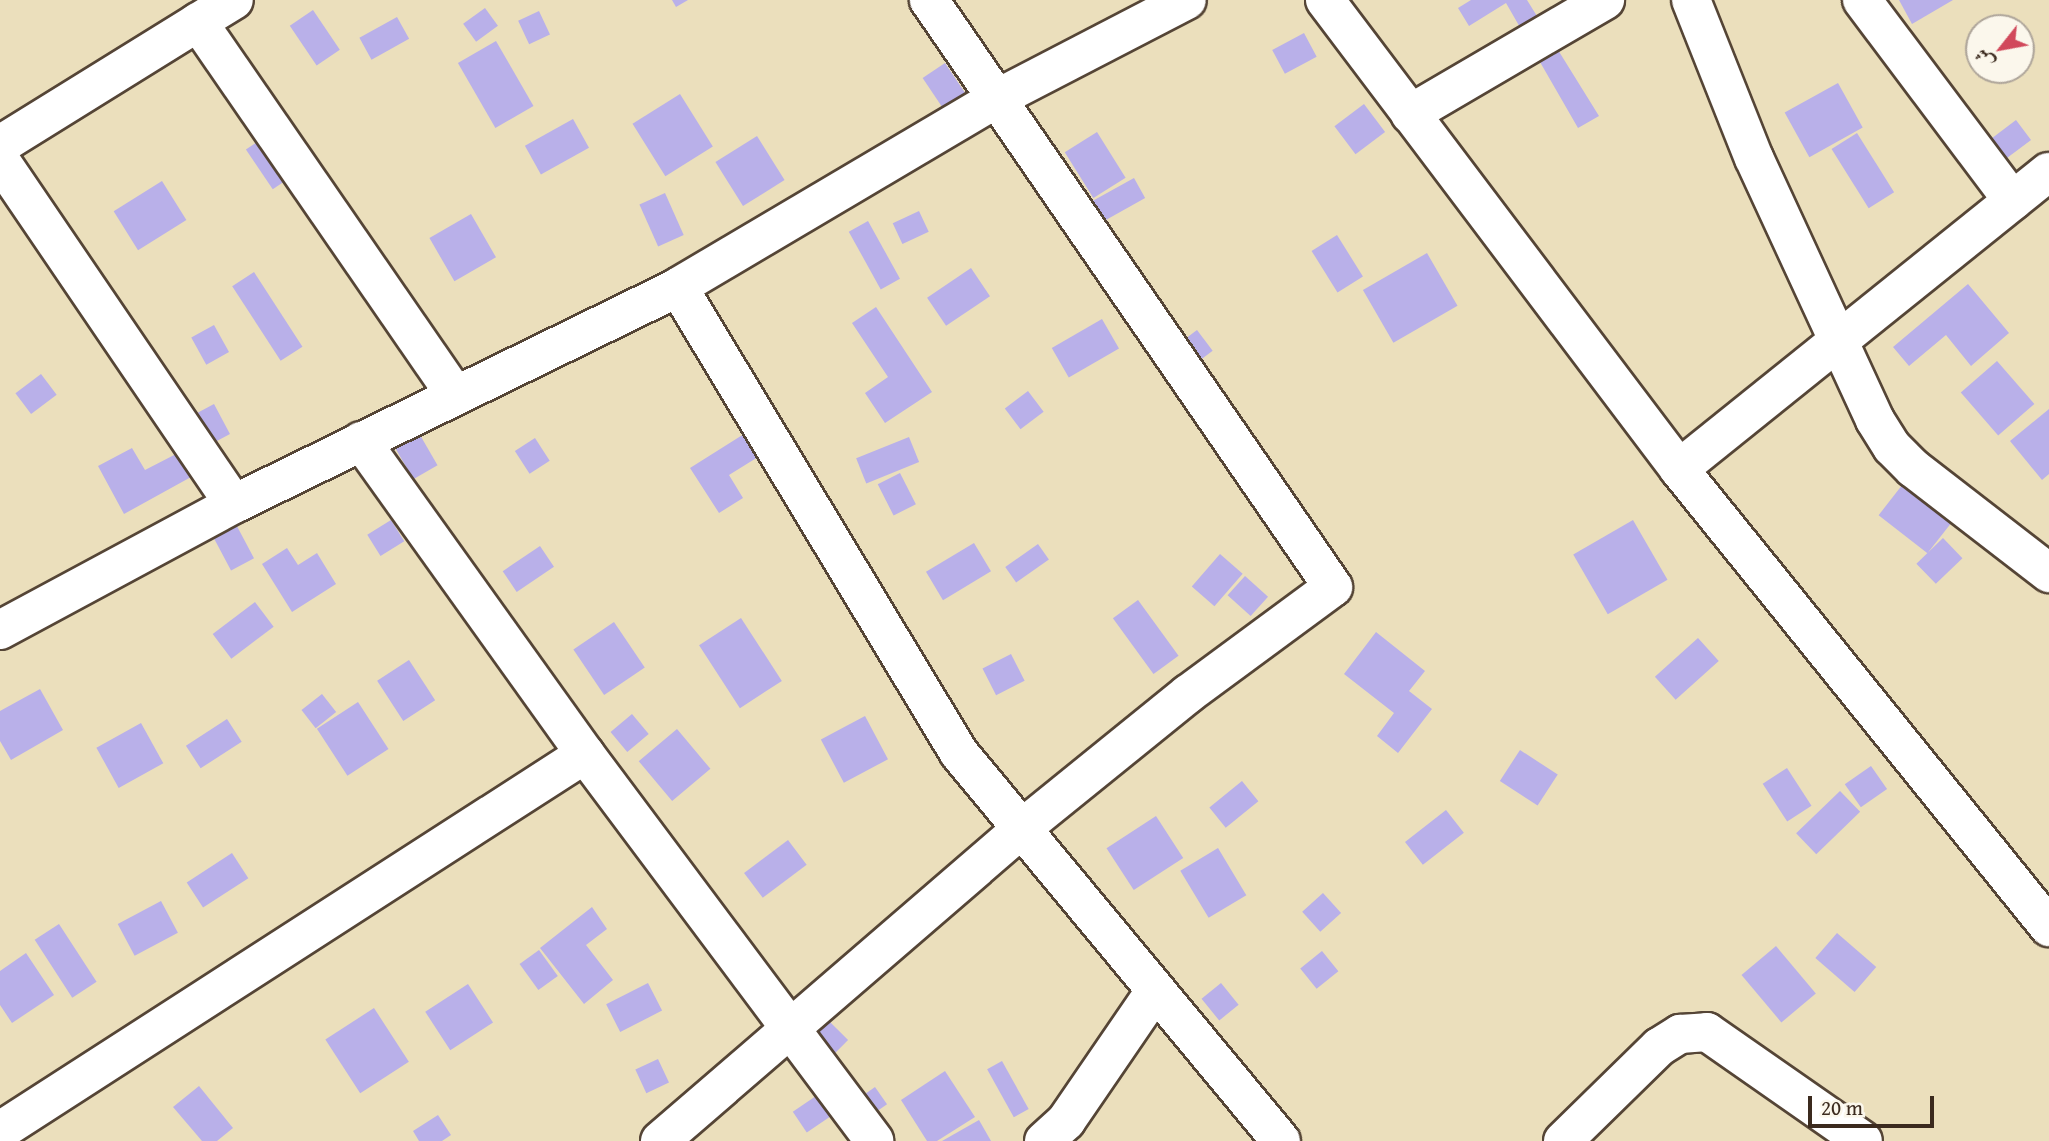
<!DOCTYPE html>
<html>
<head>
<meta charset="utf-8">
<style>
	body { margin:0 }
	#map { position:relative; width:2049px; height:1141px; overflow:hidden; background:#ebdfbc; font-family:"Gentium Book Plus",Amiri,serif }
	div>[style] { position:absolute }
	.building>* { inset:0; background:#b9b0e9; transform-origin:0 0 }
	.roads { filter:drop-shadow(2px 0 #554536) drop-shadow(-2px 0 #554536) drop-shadow(0 2px #554536) drop-shadow(0 -2px #554536) }
	.minor>* { height:38px; margin:-19px; padding:0 19px; transform-origin:19px; border-radius:19px; background:#fff }
	span { translate:-50% -50%; white-space:nowrap; text-align:center; line-height:1.15; -webkit-text-stroke:7px #fbf7ec; paint-order:stroke }
	.north { position:absolute; left:1965px; top:14px; width:70px; height:70px; box-sizing:border-box; background:#fbf7ec; border:2px solid #aea59a; border-radius:50%; rotate:239deg; font-size:19px; font-weight:700; line-height:28px; text-align:center; color:#3b2a1e }
	.north::after { content:''; display:block; margin:auto; width:24px; height:32px; background:#d1495b; clip-path:polygon(50% 0,100% 100%,50% 72%,0 100%) }
	.scale { position:absolute; left:1808px; top:1096px; width:126px; height:32px; box-sizing:border-box; border:4px solid #3b2a1e; border-top:0; padding-left:9px; font-size:21px; line-height:24px; white-space:nowrap; color:#3b2a1e; -webkit-text-stroke:5px #fbf7ec; paint-order:stroke }
</style>
</head>
<body>
<div id="map">
	<div class="building">
		<i style="clip-path:polygon(672px 0,688px 0,676px 7px)"></i>
		<i style="clip-path:polygon(1471px 0,1527px 0,1599px 116px,1578px 128px,1506px 3px,1469px 26px,1458px 8px)"></i>
		<i style="clip-path:polygon(1899px 0,1953px 0,1912px 24px)"></i>
		<i style="left:485px;top:8px;width:22px;height:27px;rotate:54deg"></i>
		<i style="left:313px;top:10px;width:48px;height:28px;rotate:56deg"></i>
		<i style="left:539px;top:11px;width:26px;height:23px;rotate:65deg"></i>
		<i style="left:397px;top:17px;width:25px;height:43px;rotate:61deg"></i>
		<i style="left:1304px;top:33px;width:27px;height:36px;rotate:62deg"></i>
		<i style="left:496px;top:41px;width:75px;height:44px;rotate:60deg"></i>
		<i style="left:945px;top:63px;width:43px;height:27px;rotate:56deg"></i>
		<i style="left:1838px;top:83px;width:51px;height:61px;rotate:61deg"></i>
		<i style="left:680px;top:94px;width:62px;height:56px;rotate:58deg"></i>
		<i style="left:1364px;top:104px;width:35px;height:37px;rotate:53deg"></i>
		<i style="left:573px;top:119px;width:33px;height:55px;rotate:61deg"></i>
		<i style="left:2016px;top:120px;width:25px;height:31px;rotate:53deg"></i>
		<i style="left:1097px;top:132px;width:54px;height:38px;rotate:58deg"></i>
		<i style="left:1857px;top:133px;width:70px;height:30px;rotate:58deg"></i>
		<i style="left:757px;top:136px;width:52px;height:49px;rotate:58deg"></i>
		<i style="left:260px;top:140px;width:48px;height:17px;rotate:56deg"></i>
		<i style="left:1134px;top:178px;width:23px;height:48px;rotate:61deg"></i>
		<i style="left:162px;top:181px;width:46px;height:57px;rotate:58deg"></i>
		<i style="left:665px;top:193px;width:46px;height:28px;rotate:66deg"></i>
		<i style="left:919px;top:211px;width:23px;height:29px;rotate:65deg"></i>
		<i style="left:471px;top:214px;width:50px;height:48px;rotate:60deg"></i>
		<i style="left:868px;top:221px;width:66px;height:22px;rotate:61deg"></i>
		<i style="left:1337px;top:235px;width:49px;height:30px;rotate:58deg"></i>
		<i style="left:1427px;top:253px;width:61px;height:74px;rotate:60deg"></i>
		<i style="left:971px;top:268px;width:34px;height:53px;rotate:56deg"></i>
		<i style="left:254px;top:272px;width:89px;height:26px;rotate:57deg"></i>
		<i style="clip-path:polygon(1968px 284px,2009px 333px,1971px 366px,1946px 335px,1909px 366px,1893px 347px)"></i>
		<i style="clip-path:polygon(876px 307px,932px 392px,885px 423px,865px 393px,888px 377px,852px 323px)"></i>
		<i style="left:1102px;top:319px;width:34px;height:58px;rotate:60deg"></i>
		<i style="left:214px;top:325px;width:31px;height:26px;rotate:61deg"></i>
		<i style="left:1197px;top:330px;width:26px;height:25px;rotate:53deg"></i>
		<i style="left:1997px;top:361px;width:57px;height:48px;rotate:49deg"></i>
		<i style="left:41px;top:374px;width:26px;height:32px;rotate:53deg"></i>
		<i style="left:1028px;top:391px;width:26px;height:29px;rotate:53deg"></i>
		<i style="left:214px;top:404px;width:34px;height:27px;rotate:62deg"></i>
		<i style="clip-path:polygon(2049px 409px,2049px 474px,2042px 480px,2010px 441px)"></i>
		<i style="left:416px;top:428px;width:43px;height:28px;rotate:60deg"></i>
		<i style="clip-path:polygon(744px 434px,758px 457px,729px 475px,743px 498px,719px 513px,690px 468px)"></i>
		<i style="left:909px;top:437px;width:27px;height:57px;rotate:68deg"></i>
		<i style="left:535px;top:438px;width:27px;height:24px;rotate:57deg"></i>
		<i style="clip-path:polygon(132px 448px,145px 470px,178px 453px,191px 477px,124px 514px,98px 466px)"></i>
		<i style="left:900px;top:473px;width:35px;height:25px;rotate:63deg"></i>
		<i style="left:1910px;top:475px;width:62px;height:51px;rotate:38deg"></i>
		<i style="left:231px;top:515px;width:49px;height:26px;rotate:62deg"></i>
		<i style="left:391px;top:520px;width:25px;height:28px;rotate:58deg"></i>
		<i style="left:1633px;top:520px;width:69px;height:69px;rotate:60deg"></i>
		<i style="left:1943px;top:538px;width:28px;height:37px;rotate:46deg"></i>
		<i style="left:974px;top:543px;width:33px;height:56px;rotate:59deg"></i>
		<i style="left:1038px;top:544px;width:19px;height:40px;rotate:55deg"></i>
		<i style="left:540px;top:546px;width:25px;height:45px;rotate:56deg"></i>
		<i style="clip-path:polygon(287px 548px,298px 565px,317px 553px,336px 584px,292px 612px,262px 564px)"></i>
		<i style="left:1220px;top:554px;width:30px;height:43px;rotate:41deg"></i>
		<i style="left:1245px;top:576px;width:31px;height:26px;rotate:42deg"></i>
		<i style="left:1138px;top:600px;width:69px;height:31px;rotate:54deg"></i>
		<i style="left:255px;top:602px;width:31px;height:53px;rotate:53deg"></i>
		<i style="left:741px;top:618px;width:75px;height:50px;rotate:57deg"></i>
		<i style="left:614px;top:622px;width:55px;height:49px;rotate:56deg"></i>
		<i style="clip-path:polygon(1376px 632px,1425px 671px,1409px 691px,1432px 709px,1398px 753px,1377px 736px,1394px 713px,1344px 674px)"></i>
		<i style="left:1698px;top:638px;width:31px;height:58px;rotate:48deg"></i>
		<i style="left:1011px;top:654px;width:30px;height:32px;rotate:63deg"></i>
		<i style="left:409px;top:660px;width:48px;height:38px;rotate:57deg"></i>
		<i style="clip-path:polygon(40px 689px,63px 730px,11px 760px,0 741px,0 711px)"></i>
		<i style="left:322px;top:694px;width:23px;height:26px;rotate:52deg"></i>
		<i style="left:358px;top:702px;width:56px;height:49px;rotate:57deg"></i>
		<i style="left:632px;top:714px;width:26px;height:28px;rotate:50deg"></i>
		<i style="left:865px;top:716px;width:49px;height:50px;rotate:62deg"></i>
		<i style="left:227px;top:719px;width:27px;height:49px;rotate:57deg"></i>
		<i style="left:141px;top:723px;width:46px;height:51px;rotate:61deg"></i>
		<i style="left:677px;top:729px;width:52px;height:50px;rotate:50deg"></i>
		<i style="left:1520px;top:750px;width:45px;height:37px;rotate:33deg"></i>
		<i style="left:1871px;top:766px;width:28px;height:32px;rotate:55deg"></i>
		<i style="left:1787px;top:768px;width:45px;height:29px;rotate:57deg"></i>
		<i style="left:1242px;top:781px;width:26px;height:42px;rotate:51deg"></i>
		<i style="left:1840px;top:791px;width:29px;height:61px;rotate:46deg"></i>
		<i style="left:1446px;top:810px;width:29px;height:52px;rotate:52deg"></i>
		<i style="left:1156px;top:816px;width:50px;height:59px;rotate:57deg"></i>
		<i style="left:788px;top:840px;width:31px;height:55px;rotate:53deg"></i>
		<i style="left:1218px;top:848px;width:55px;height:44px;rotate:59deg"></i>
		<i style="left:232px;top:853px;width:30px;height:54px;rotate:57deg"></i>
		<i style="left:1323px;top:893px;width:27px;height:28px;rotate:48deg"></i>
		<i style="left:161px;top:901px;width:36px;height:49px;rotate:62deg"></i>
		<i style="clip-path:polygon(592px 907px,607px 929px,586px 945px,613px 980px,584px 1004px,540px 948px)"></i>
		<i style="left:59px;top:924px;width:69px;height:29px;rotate:57deg"></i>
		<i style="left:1837px;top:933px;width:52px;height:33px;rotate:41deg"></i>
		<i style="left:1776px;top:946px;width:62px;height:45px;rotate:50deg"></i>
		<i style="left:539px;top:950px;width:32px;height:24px;rotate:54deg"></i>
		<i style="left:1322px;top:951px;width:26px;height:28px;rotate:51deg"></i>
		<i style="clip-path:polygon(26px 953px,54px 995px,12px 1023px,0 1005px,0 971px)"></i>
		<i style="left:648px;top:983px;width:31px;height:47px;rotate:63deg"></i>
		<i style="left:1221px;top:983px;width:28px;height:25px;rotate:51deg"></i>
		<i style="left:468px;top:984px;width:46px;height:51px;rotate:57deg"></i>
		<i style="left:374px;top:1008px;width:64px;height:58px;rotate:57deg"></i>
		<i style="left:829px;top:1021px;width:27px;height:30px;rotate:45deg"></i>
		<i style="left:658px;top:1059px;width:26px;height:25px;rotate:65deg"></i>
		<i style="left:1002px;top:1061px;width:55px;height:17px;rotate:61deg"></i>
		<i style="clip-path:polygon(945px 1071px,975px 1117px,937px 1141px,927px 1141px,901px 1100px)"></i>
		<i style="clip-path:polygon(199px 1086px,233px 1128px,217px 1141px,202px 1141px,173px 1107px)"></i>
		<i style="left:875px;top:1087px;width:21px;height:26px;rotate:55deg"></i>
		<i style="left:816px;top:1096px;width:25px;height:28px;rotate:56deg"></i>
		<i style="clip-path:polygon(438px 1115px,451px 1135px,442px 1141px,419px 1141px,413px 1131px)"></i>
		<i style="clip-path:polygon(979px 1120px,991px 1141px,942px 1141px)"></i>
	</div>
	<div class="roads">
		<div class="minor">
			<i style="left:1325px;top:0;width:588px;rotate:52.95deg"></i>
			<i style="left:1679px;top:469px;width:589px;rotate:51.07deg"></i>
			<i style="left:1691px;top:0;width:170px;rotate:68.3deg"></i>
			<i style="left:1754px;top:158px;width:289px;rotate:65.2deg"></i>
			<i style="left:1875px;top:420px;width:32px;rotate:58deg"></i>
			<i style="left:1892px;top:447px;width:30px;rotate:45deg"></i>
			<i style="left:1913px;top:468px;width:172px;rotate:37.7deg"></i>
			<i style="left:1862px;top:0;width:251px;rotate:53.1deg"></i>
			<i style="left:198px;top:22px;width:452px;rotate:55.4deg"></i>
			<i style="left:1410px;top:114px;width:226px;rotate:-30.3deg"></i>
			<i style="left:0;top:145px;width:275px;rotate:-31.8deg"></i>
			<i style="left:0;top:160px;width:416px;rotate:55.8deg"></i>
			<i style="left:678px;top:287px;width:544px;rotate:58.91deg"></i>
			<i style="left:959px;top:753px;width:504px;rotate:50.31deg"></i>
			<i style="left:361px;top:441px;width:385px;rotate:54.4deg"></i>
			<i style="left:585px;top:754px;width:483px;rotate:53.2deg"></i>
			<i style="left:1679px;top:469px;width:474px;rotate:-38.8deg"></i>
			<i style="left:0;top:630px;width:266px;rotate:-28.3deg"></i>
			<i style="left:234px;top:504px;width:494px;rotate:-26deg"></i>
			<i style="left:678px;top:287px;width:367px;rotate:-30.6deg"></i>
			<i style="left:994px;top:100px;width:217px;rotate:-27.4deg"></i>
			<i style="left:0;top:1131px;width:696px;rotate:-32.8deg"></i>
			<i style="left:660px;top:1141px;width:476px;rotate:-40.8deg"></i>
			<i style="left:1020px;top:830px;width:216px;rotate:-39deg"></i>
			<i style="left:1188px;top:694px;width:180px;rotate:-36.4deg"></i>
			<i style="left:1333px;top:587px;width:713px;rotate:-124.54deg"></i>
			<i style="left:1044px;top:1141px;width:30px;rotate:-42deg"></i>
			<i style="left:1066px;top:1121px;width:158px;rotate:-55.6deg"></i>
			<i style="left:1563px;top:1141px;width:134px;rotate:-44.4deg"></i>
			<i style="left:1659px;top:1047px;width:25px;rotate:-32deg"></i>
			<i style="left:1680px;top:1034px;width:27px;rotate:-4deg"></i>
			<i style="left:1707px;top:1032px;width:190px;rotate:34.9deg"></i>
		</div>
	</div>
	<div class="north">ش</div>
	<div class="scale">20 m</div>
</div>
</body>
</html>
